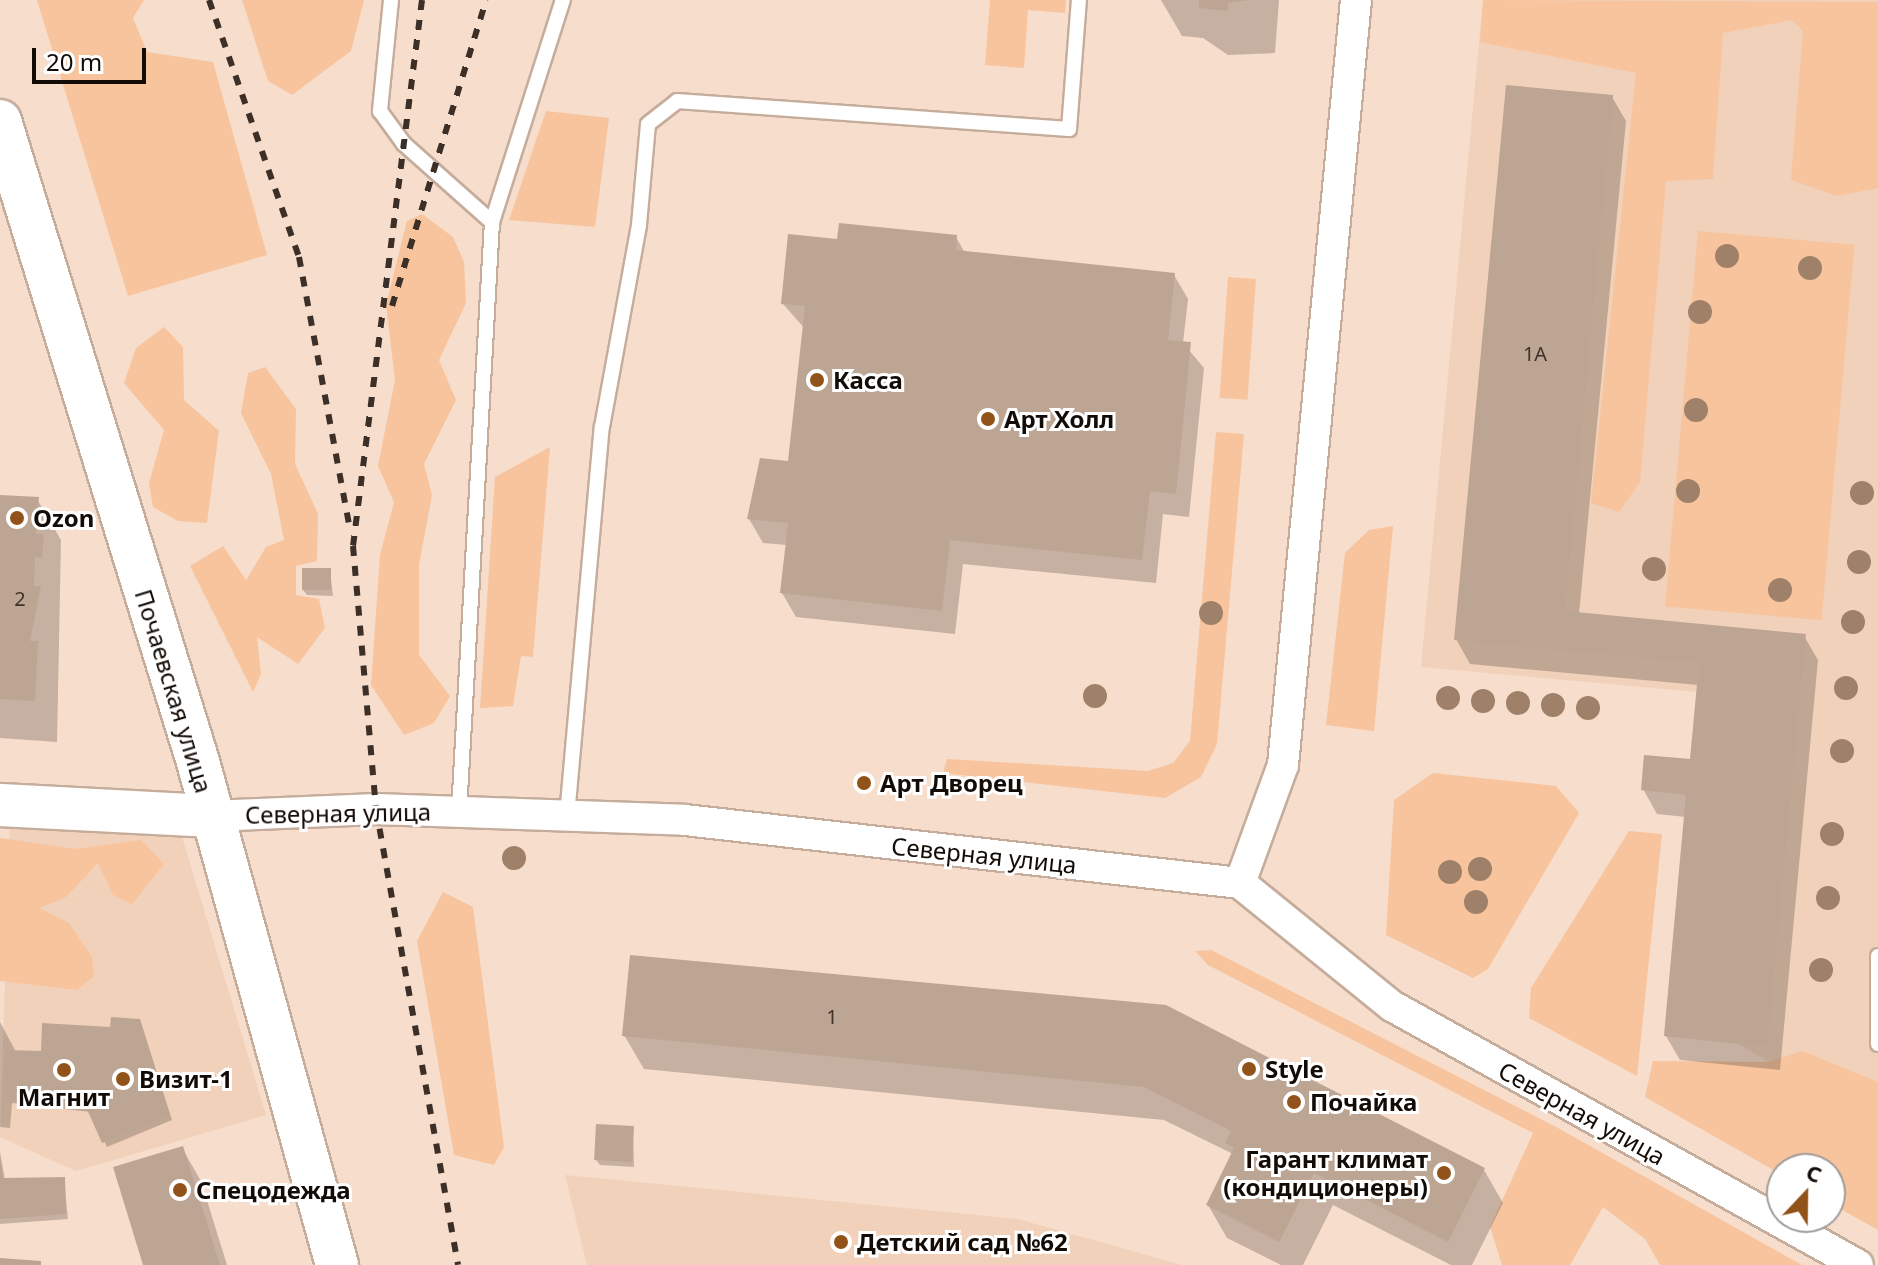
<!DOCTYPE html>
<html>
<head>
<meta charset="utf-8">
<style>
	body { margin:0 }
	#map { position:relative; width:1878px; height:1265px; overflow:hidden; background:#f7ddcb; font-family:"Noto Sans",sans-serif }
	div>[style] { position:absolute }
	.built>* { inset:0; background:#f1d1ba }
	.green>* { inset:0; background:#f7c49e; transform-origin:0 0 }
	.shadow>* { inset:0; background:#0003 }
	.building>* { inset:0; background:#bda594; transform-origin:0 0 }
	.roads { filter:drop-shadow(2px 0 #c5ac9b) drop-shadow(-2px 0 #c5ac9b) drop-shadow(0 2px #c5ac9b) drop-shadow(0 -2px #c5ac9b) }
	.lane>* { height:14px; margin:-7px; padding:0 7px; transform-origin:7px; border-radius:7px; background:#fff }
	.street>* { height:30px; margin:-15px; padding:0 15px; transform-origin:15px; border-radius:15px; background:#fff }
	.secondary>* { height:42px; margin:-21px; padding:0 21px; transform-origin:21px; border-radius:21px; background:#fff }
	.rail>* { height:6px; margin-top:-3px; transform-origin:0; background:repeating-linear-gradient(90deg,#3b2f27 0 10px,transparent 0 20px) }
	.trees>* { width:24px; height:24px; margin:-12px; border-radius:50%; background:#9f816a }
	.dots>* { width:22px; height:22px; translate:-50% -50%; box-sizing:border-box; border:4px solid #fff; border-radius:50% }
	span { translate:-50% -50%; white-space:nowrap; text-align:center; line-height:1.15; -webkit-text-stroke:6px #fff; paint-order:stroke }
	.number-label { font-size:20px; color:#3e3229 }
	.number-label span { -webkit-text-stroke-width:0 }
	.poi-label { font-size:24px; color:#130b05; font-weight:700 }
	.left { translate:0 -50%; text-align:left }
	.right { translate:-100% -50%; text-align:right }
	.street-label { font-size:24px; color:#130b05 }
	.north { position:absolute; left:1766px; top:1153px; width:80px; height:80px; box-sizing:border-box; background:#fff; border:2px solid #a19d9b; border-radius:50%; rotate:22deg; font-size:22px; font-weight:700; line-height:32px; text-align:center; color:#130b05 }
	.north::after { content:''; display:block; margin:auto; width:28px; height:36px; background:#92531a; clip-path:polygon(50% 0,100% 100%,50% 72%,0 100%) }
	.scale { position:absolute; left:32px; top:48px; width:114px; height:36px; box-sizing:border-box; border:4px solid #130b05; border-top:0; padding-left:10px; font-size:24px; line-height:28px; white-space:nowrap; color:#130b05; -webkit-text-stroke:6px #fff; paint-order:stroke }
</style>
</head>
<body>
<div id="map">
	<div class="built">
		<i style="clip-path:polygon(1483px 0,1878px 0,1878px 1130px,1739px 1044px,1664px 1036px,1686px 795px,1641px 790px,1644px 755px,1690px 759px,1697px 692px,1421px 667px)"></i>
		<i style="clip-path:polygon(10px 828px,182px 837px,266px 1115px,76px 1171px,0 1137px)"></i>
		<i style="clip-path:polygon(565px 1175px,1018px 1219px,1182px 1265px,587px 1265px)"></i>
	</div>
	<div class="green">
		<i style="clip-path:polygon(37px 0,144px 0,133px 18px,147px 52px,213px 62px,267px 255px,128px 296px)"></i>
		<i style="clip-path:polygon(242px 0,364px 0,351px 51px,292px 95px,268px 81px)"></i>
		<i style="clip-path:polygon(990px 0,1066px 0,1065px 13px,1028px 10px,1024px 68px,985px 65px)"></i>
		<i style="clip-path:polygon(1483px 0,1878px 2px,1878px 188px,1837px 196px,1791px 180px,1803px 31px,1792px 20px,1723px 33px,1713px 179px,1666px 181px,1640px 482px,1619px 512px,1591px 503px,1636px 73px,1480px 42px)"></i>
		<i style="clip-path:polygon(546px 111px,609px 118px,595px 227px,509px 220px)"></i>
		<i style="clip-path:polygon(422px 214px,453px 237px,464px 262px,466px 303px,439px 360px,456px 400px,424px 464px,432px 495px,419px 565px,419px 655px,450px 696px,434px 723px,404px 735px,371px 685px,380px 555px,394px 502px,378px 466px,395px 380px,386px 305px,407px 221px)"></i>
		<i style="left:1698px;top:231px;width:157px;height:377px;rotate:5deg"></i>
		<i style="left:1228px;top:277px;width:28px;height:121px;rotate:4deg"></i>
		<i style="clip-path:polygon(164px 327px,183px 347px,184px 400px,219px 431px,207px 523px,178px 521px,153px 507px,149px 483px,164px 430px,124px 383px,136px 348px)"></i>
		<i style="clip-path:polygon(265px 367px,296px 409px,295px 464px,318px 514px,317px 561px,296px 566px,296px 595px,319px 599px,325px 628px,298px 664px,257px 637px,261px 674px,253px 692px,190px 566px,223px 546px,246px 580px,266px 547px,284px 540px,271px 474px,241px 413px,248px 373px)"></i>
		<i style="clip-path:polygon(1216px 432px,1244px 434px,1217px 744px,1201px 777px,1165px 798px,943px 773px,947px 759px,1148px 771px,1173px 763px,1190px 741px)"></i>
		<i style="clip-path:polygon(550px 447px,533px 657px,521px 656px,513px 706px,480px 708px,495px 477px)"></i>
		<i style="clip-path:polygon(1393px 526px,1374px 731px,1326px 725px,1345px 553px,1369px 530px)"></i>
		<i style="clip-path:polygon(1433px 773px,1556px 786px,1579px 813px,1488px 969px,1473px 978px,1386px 935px,1394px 800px)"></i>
		<i style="clip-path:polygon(1629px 831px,1662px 834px,1637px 1076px,1529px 1018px,1531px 988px)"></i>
		<i style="clip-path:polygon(0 838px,76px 849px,141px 840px,164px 864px,132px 904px,113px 895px,98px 863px,66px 897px,39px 908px,69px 923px,92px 957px,94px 976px,77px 990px,0 981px)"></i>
		<i style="clip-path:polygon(443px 892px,473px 907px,504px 1147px,494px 1165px,454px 1155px,417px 941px)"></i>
		<i style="clip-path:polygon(1211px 950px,1558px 1128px,1802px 1265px,1660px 1265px,1645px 1239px,1603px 1207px,1570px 1265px,1502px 1265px,1490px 1227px,1533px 1133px,1208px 965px,1195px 951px)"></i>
		<i style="clip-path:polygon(1802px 1051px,1878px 1082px,1878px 1230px,1830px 1203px,1830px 1169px,1782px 1169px,1782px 1175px,1645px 1097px,1653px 1061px,1769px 1062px)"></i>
	</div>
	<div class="shadow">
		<i style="clip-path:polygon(1161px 0,1279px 0,1275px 53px,1228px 55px,1203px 38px,1182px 36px)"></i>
		<i style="clip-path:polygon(1612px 97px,1626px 121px,1579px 614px,1804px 636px,1818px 660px,1780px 1070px,1680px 1060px,1666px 1036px,1686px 817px,1657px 814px,1643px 789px,1692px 761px,1698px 685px,1470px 664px,1456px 639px)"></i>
		<i style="clip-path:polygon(956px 237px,965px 253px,1174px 275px,1188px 299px,1183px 343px,1204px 368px,1189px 517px,1163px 514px,1156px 583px,963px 564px,955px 634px,796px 617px,782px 593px,787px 545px,763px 543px,749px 519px,790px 463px,805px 329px,783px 304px,839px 241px)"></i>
		<i style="clip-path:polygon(0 497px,37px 499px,61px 540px,57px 742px,0 738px)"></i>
		<i style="clip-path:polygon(330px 570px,333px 596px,307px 595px,303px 590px)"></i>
		<i style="clip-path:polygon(632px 957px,1484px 1170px,1503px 1203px,1472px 1265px,1451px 1265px,1333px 1205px,1303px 1265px,1281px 1265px,1227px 1238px,1208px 1205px,1233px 1154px,1164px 1120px,644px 1069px,624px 1035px)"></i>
		<i style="clip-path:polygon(0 1022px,16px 1052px,43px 1053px,112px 1029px,142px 1027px,172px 1120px,107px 1147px,91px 1112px,12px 1103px,10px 1128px,0 1127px)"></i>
		<i style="clip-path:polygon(633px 1128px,634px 1167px,600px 1165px,596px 1160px)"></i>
		<i style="clip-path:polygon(182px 1148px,201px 1181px,227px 1265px,146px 1265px)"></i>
		<i style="clip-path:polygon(0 1152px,5px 1180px,64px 1179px,68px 1219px,0 1224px)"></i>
	</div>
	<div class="building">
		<i style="clip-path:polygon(1199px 0,1249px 0,1228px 3px,1228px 11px,1199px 8px)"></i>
		<i style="clip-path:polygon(1506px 85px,1613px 95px,1565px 611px,1806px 634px,1767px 1046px,1664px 1036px,1686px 794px,1641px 790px,1644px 755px,1690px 759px,1699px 663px,1454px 640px)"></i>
		<i style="clip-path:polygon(839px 223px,957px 235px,956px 250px,1175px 273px,1168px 340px,1191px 342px,1176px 494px,1150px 491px,1142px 560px,950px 540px,942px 611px,780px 593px,788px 523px,747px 519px,760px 458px,788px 461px,805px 306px,781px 304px,788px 234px,837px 239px)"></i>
		<i style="clip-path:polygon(0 495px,39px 497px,36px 534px,44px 534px,42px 558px,35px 557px,34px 586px,41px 586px,30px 641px,38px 641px,35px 701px,0 699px)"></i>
		<i style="left:302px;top:568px;width:29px;height:22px"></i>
		<i style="clip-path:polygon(630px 955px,1166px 1005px,1485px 1168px,1448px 1242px,1314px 1173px,1279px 1242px,1206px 1205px,1234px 1148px,1225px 1143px,1231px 1131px,1144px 1087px,622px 1036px)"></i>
		<i style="clip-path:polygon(111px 1017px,140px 1019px,170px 1115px,102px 1143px,86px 1107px,4px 1098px,6px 1050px,41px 1051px,42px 1023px,110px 1027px)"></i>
		<i style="left:596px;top:1124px;width:38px;height:36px;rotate:3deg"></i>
		<i style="clip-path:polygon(183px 1146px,220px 1265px,143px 1265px,113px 1167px)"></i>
		<i style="clip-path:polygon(0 1157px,3px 1178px,65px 1177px,66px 1214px,0 1219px)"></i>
		<i style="clip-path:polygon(0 1258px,41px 1261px,41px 1265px,0 1265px)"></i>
	</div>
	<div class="roads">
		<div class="lane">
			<i style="left:391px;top:0;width:112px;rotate:95.7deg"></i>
			<i style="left:380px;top:111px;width:41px;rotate:54deg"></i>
			<i style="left:404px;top:144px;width:118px;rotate:41.6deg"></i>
			<i style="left:459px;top:812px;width:591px;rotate:-86.8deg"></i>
			<i style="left:492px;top:222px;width:233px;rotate:-72.3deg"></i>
			<i style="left:567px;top:816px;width:391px;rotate:-84.9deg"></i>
			<i style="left:602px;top:427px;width:205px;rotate:-79.6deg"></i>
			<i style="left:639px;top:225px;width:101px;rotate:-84.9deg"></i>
			<i style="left:648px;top:124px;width:37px;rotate:-38deg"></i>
			<i style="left:677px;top:101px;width:393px;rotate:4.1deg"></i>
			<i style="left:1069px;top:129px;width:129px;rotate:-85.6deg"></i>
			<i style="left:1878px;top:956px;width:88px;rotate:90deg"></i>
		</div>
		<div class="street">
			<i style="left:211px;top:816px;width:165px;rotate:-2.4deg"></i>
			<i style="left:376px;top:809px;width:309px;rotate:2deg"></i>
			<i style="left:685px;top:820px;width:559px;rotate:6.48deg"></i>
			<i style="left:1240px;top:883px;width:196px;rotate:39deg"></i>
			<i style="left:1392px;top:1006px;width:533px;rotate:29.07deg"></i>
			<i style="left:1240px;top:883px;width:126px;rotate:-70deg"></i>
			<i style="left:1283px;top:765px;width:768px;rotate:-84.55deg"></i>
		</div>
		<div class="secondary">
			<i style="left:0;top:121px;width:671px;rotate:72.83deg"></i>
			<i style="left:198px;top:762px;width:522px;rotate:74.55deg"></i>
			<i style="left:0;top:805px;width:211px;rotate:3deg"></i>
		</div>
	</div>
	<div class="rail">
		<i style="left:209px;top:0;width:272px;rotate:70.7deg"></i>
		<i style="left:299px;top:257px;width:278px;rotate:79.4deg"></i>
		<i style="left:422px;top:0;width:550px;rotate:97.2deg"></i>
		<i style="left:353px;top:546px;width:264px;rotate:85deg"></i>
		<i style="left:376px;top:809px;width:463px;rotate:79.8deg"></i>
		<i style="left:392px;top:306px;width:320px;rotate:-72.9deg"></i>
	</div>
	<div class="trees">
		<i style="left:1727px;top:256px"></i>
		<i style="left:1810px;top:268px"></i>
		<i style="left:1700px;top:312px"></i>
		<i style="left:1696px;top:410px"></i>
		<i style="left:1688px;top:491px"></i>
		<i style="left:1862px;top:493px"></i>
		<i style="left:1859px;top:562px"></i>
		<i style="left:1654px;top:569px"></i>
		<i style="left:1780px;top:590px"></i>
		<i style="left:1211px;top:613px"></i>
		<i style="left:1853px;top:622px"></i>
		<i style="left:1846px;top:688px"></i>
		<i style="left:1095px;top:696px"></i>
		<i style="left:1448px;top:698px"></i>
		<i style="left:1483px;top:701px"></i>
		<i style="left:1518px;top:703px"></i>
		<i style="left:1553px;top:705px"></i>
		<i style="left:1588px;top:708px"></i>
		<i style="left:1842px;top:751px"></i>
		<i style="left:1832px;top:834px"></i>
		<i style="left:514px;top:858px"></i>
		<i style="left:1480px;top:869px"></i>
		<i style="left:1450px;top:872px"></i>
		<i style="left:1828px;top:898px"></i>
		<i style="left:1476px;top:902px"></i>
		<i style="left:1821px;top:970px"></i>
	</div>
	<div class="dots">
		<i style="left:817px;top:380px;background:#92531a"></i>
		<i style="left:988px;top:419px;background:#92531a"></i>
		<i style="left:17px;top:518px;background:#92531a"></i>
		<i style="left:864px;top:783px;background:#92531a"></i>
		<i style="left:1249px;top:1069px;background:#92531a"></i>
		<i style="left:64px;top:1070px;background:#92531a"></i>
		<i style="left:123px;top:1079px;background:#92531a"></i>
		<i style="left:1294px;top:1102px;background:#92531a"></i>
		<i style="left:1444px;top:1173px;background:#92531a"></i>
		<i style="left:180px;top:1190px;background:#92531a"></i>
		<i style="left:841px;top:1242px;background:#92531a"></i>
	</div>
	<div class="number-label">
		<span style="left:1535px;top:353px">1А</span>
		<span style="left:20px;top:598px">2</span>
		<span style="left:832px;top:1016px">1</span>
	</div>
	<div class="poi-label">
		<span class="left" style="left:833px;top:380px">Касса</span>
		<span class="left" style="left:1004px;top:419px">Арт Холл</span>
		<span class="left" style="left:33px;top:518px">Ozon</span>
		<span class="left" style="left:880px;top:783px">Арт Дворец</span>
		<span class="left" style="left:1265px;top:1069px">Style</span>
		<span class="left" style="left:139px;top:1079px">Визит-1</span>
		<span style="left:64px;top:1097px">Магнит</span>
		<span class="left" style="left:1310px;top:1102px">Почайка</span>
		<span class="right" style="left:1428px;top:1173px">Гарант климат<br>(кондиционеры)</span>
		<span class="left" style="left:196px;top:1190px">Спецодежда</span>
		<span class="left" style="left:857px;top:1242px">Детский сад №62</span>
	</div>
	<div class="street-label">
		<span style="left:174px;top:691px;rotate:73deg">Почаевская улица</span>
		<span style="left:338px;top:813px;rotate:-1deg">Северная улица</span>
		<span style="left:984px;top:855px;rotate:6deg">Северная улица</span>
		<span style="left:1582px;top:1113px;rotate:29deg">Северная улица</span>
	</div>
	<div class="north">С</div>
	<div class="scale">20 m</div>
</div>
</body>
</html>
